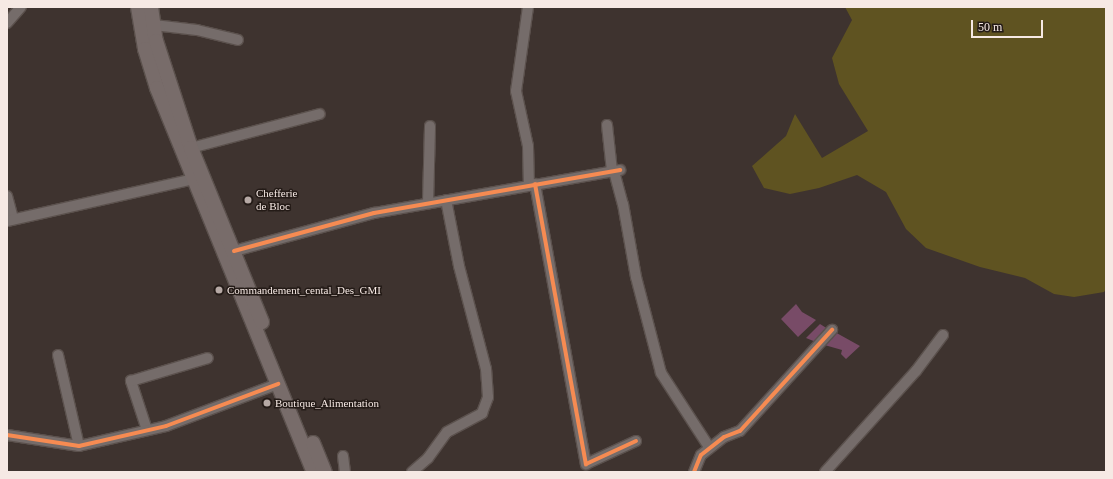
<!DOCTYPE html>
<html>
<head>
<meta charset="utf-8">
<style>
	body { margin:0 }
	#map { position:relative; width:1113px; height:479px; overflow:hidden; background:#3e332f; font-family:Georgia,serif }
	div>[style] { position:absolute }
	.green>* { inset:0; background:#5f5321 }
	.water>* { inset:0; background:#784b67 }
	.roads { filter:drop-shadow(1px 0 #5b514d) drop-shadow(-1px 0 #5b514d) drop-shadow(0 1px #5b514d) drop-shadow(0 -1px #5b514d) }
	.street>* { height:10px; margin:-5px; padding:0 5px; transform-origin:5px; border-radius:5px; background:#756c6a }
	.secondary>* { height:14px; margin:-7px; padding:0 7px; transform-origin:7px; border-radius:7px; background:#786c6a }
	.cycleway>* { height:4px; margin:-2px; padding:0 2px; transform-origin:2px; border-radius:2px; background:#f68b52 }
	.dots>* { width:11px; height:11px; translate:-50% -50%; box-sizing:border-box; border:2px solid #241b17; border-radius:50% }
	span { translate:-50% -50%; white-space:nowrap; text-align:center; line-height:1.15; -webkit-text-stroke:3px #241b17; paint-order:stroke }
	.poi-label { font-size:11px; color:#f6e9e4 }
	.left { translate:0 -50%; text-align:left }
	.frame { position:absolute; inset:0; border:8px solid #f6e9e4; pointer-events:none }
	.scale { position:absolute; left:971px; top:20px; width:72px; height:18px; box-sizing:border-box; border:2px solid #f6e9e4; border-top:0; padding-left:5px; font-size:12px; line-height:14px; white-space:nowrap; color:#f6e9e4; -webkit-text-stroke:3px #241b17; paint-order:stroke }
</style>
</head>
<body>
<div id="map">
	<div class="green">
		<i style="clip-path:polygon(845px 7px,1106px 7px,1106px 289px,1104px 292px,1074px 297px,1054px 294px,1025px 278px,980px 267px,926px 248px,906px 229px,886px 192px,857px 175px,819px 188px,790px 194px,764px 188px,752px 166px,786px 136px,795px 114px,822px 158px,868px 131px,839px 84px,832px 58px,852px 20px)"></i>
	</div>
	<div class="water">
		<i style="clip-path:polygon(796px 304px,802px 312px,816px 320px,798px 337px,781px 319px)"></i>
		<i style="clip-path:polygon(820px 324px,828px 329px,816px 342px,806px 338px)"></i>
		<i style="clip-path:polygon(833px 331px,860px 346px,846px 359px,841px 354px,842px 350px,821px 344px)"></i>
	</div>
	<div class="roads">
		<div class="street">
			<i style="left:528px;top:7px;width:85px;rotate:98.1deg"></i>
			<i style="left:516px;top:91px;width:56px;rotate:77.7deg"></i>
			<i style="left:528px;top:146px;width:40px;rotate:88.6deg"></i>
			<i style="left:7px;top:23px;width:21px;rotate:-49deg"></i>
			<i style="left:154px;top:25px;width:43px;rotate:6.6deg"></i>
			<i style="left:197px;top:30px;width:42px;rotate:13.7deg"></i>
			<i style="left:607px;top:125px;width:46px;rotate:83.8deg"></i>
			<i style="left:191px;top:148px;width:133px;rotate:-14.8deg"></i>
			<i style="left:615px;top:175px;width:30px;rotate:75deg"></i>
			<i style="left:623px;top:204px;width:74px;rotate:79.9deg"></i>
			<i style="left:636px;top:277px;width:99px;rotate:75.4deg"></i>
			<i style="left:661px;top:373px;width:88px;rotate:57deg"></i>
			<i style="left:535px;top:184px;width:285px;rotate:79.7deg"></i>
			<i style="left:586px;top:464px;width:55px;rotate:-24.7deg"></i>
			<i style="left:7px;top:196px;width:24px;rotate:75deg"></i>
			<i style="left:428px;top:203px;width:77px;rotate:-88.5deg"></i>
			<i style="left:7px;top:221px;width:191px;rotate:-12.7deg"></i>
			<i style="left:234px;top:251px;width:145px;rotate:-15.2deg"></i>
			<i style="left:374px;top:213px;width:250px;rotate:-9.9deg"></i>
			<i style="left:58px;top:355px;width:93px;rotate:77deg"></i>
			<i style="left:147px;top:430px;width:52px;rotate:-108.1deg"></i>
			<i style="left:131px;top:381px;width:80px;rotate:-16.6deg"></i>
			<i style="left:7px;top:435px;width:73px;rotate:8.7deg"></i>
			<i style="left:79px;top:446px;width:89px;rotate:-12.9deg"></i>
			<i style="left:166px;top:426px;width:120px;rotate:-20.6deg"></i>
			<i style="left:343px;top:456px;width:16px;rotate:83deg"></i>
			<i style="left:412px;top:472px;width:21px;rotate:-41deg"></i>
			<i style="left:428px;top:458px;width:32px;rotate:-54deg"></i>
			<i style="left:447px;top:432px;width:40px;rotate:-28deg"></i>
			<i style="left:482px;top:413px;width:17px;rotate:-69deg"></i>
			<i style="left:488px;top:397px;width:28px;rotate:-94deg"></i>
			<i style="left:486px;top:369px;width:106px;rotate:-104.7deg"></i>
			<i style="left:459px;top:266px;width:67px;rotate:-101.1deg"></i>
			<i style="left:694px;top:472px;width:18px;rotate:-68deg"></i>
			<i style="left:701px;top:455px;width:29px;rotate:-38deg"></i>
			<i style="left:724px;top:437px;width:17px;rotate:-21deg"></i>
			<i style="left:740px;top:431px;width:137px;rotate:-47.7deg"></i>
			<i style="left:825px;top:472px;width:136px;rotate:-48deg"></i>
			<i style="left:916px;top:371px;width:45px;rotate:-53.1deg"></i>
		</div>
		<div class="secondary">
			<i style="left:138px;top:7px;width:43px;rotate:80.5deg"></i>
			<i style="left:145px;top:49px;width:41px;rotate:72.9deg"></i>
			<i style="left:157px;top:88px;width:415px;rotate:67.8deg"></i>
			<i style="left:151px;top:7px;width:34px;rotate:82deg"></i>
			<i style="left:156px;top:41px;width:113px;rotate:71.9deg"></i>
			<i style="left:191px;top:148px;width:188px;rotate:67.8deg"></i>
			<i style="left:313px;top:443px;width:31px;rotate:68deg"></i>
		</div>
	</div>
	<div class="cycleway">
		<i style="left:535px;top:184px;width:285px;rotate:79.7deg"></i>
		<i style="left:586px;top:464px;width:55px;rotate:-24.7deg"></i>
		<i style="left:234px;top:251px;width:145px;rotate:-15.2deg"></i>
		<i style="left:374px;top:213px;width:250px;rotate:-9.9deg"></i>
		<i style="left:7px;top:435px;width:73px;rotate:8.7deg"></i>
		<i style="left:79px;top:446px;width:89px;rotate:-12.9deg"></i>
		<i style="left:166px;top:426px;width:120px;rotate:-20.6deg"></i>
		<i style="left:694px;top:472px;width:18px;rotate:-68deg"></i>
		<i style="left:701px;top:455px;width:29px;rotate:-38deg"></i>
		<i style="left:724px;top:437px;width:17px;rotate:-21deg"></i>
		<i style="left:740px;top:431px;width:137px;rotate:-47.7deg"></i>
	</div>
	<div class="dots">
		<i style="left:248px;top:200px;background:#b6a9a5"></i>
		<i style="left:219px;top:290px;background:#b6a9a5"></i>
		<i style="left:267px;top:403px;background:#b6a9a5"></i>
	</div>
	<div class="poi-label">
		<span class="left" style="left:256px;top:200px">Chefferie<br>de Bloc</span>
		<span class="left" style="left:227px;top:290px">Commandement_cental_Des_GMI</span>
		<span class="left" style="left:275px;top:403px">Boutique_Alimentation</span>
	</div>
	<div class="frame"></div>
	<div class="scale">50 m</div>
</div>
</body>
</html>
